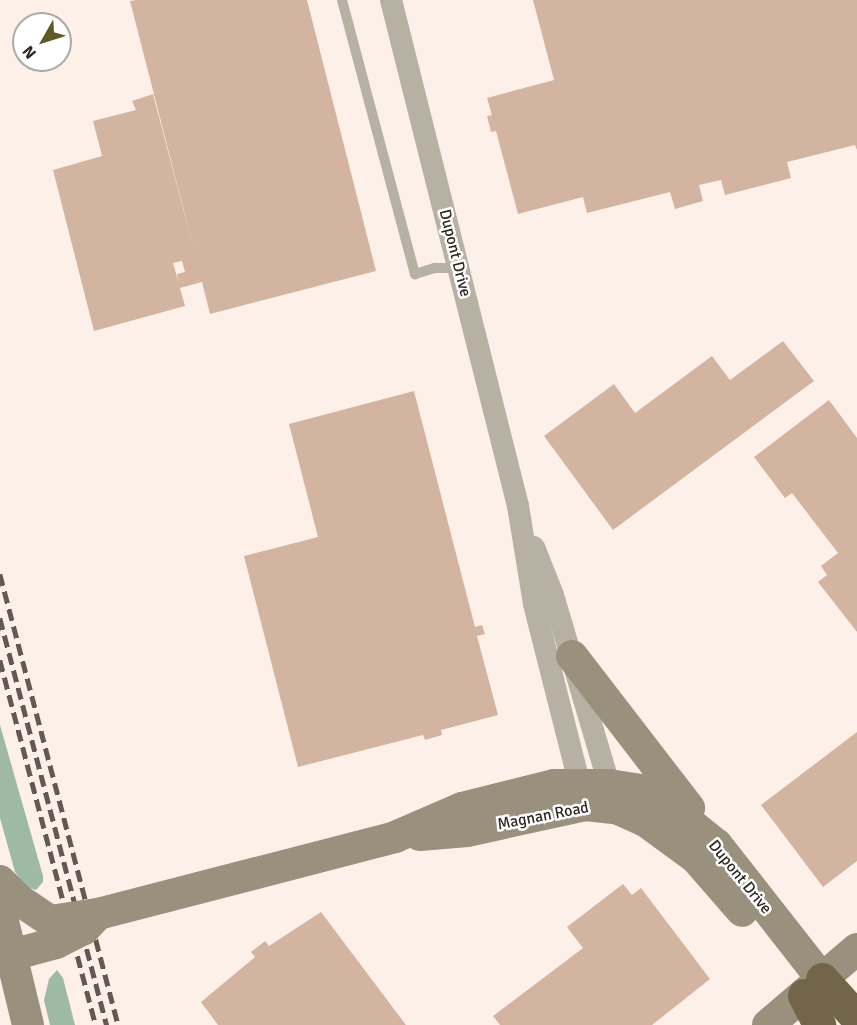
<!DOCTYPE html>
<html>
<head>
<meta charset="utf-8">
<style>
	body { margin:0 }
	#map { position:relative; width:857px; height:1025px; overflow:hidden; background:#fdf0e9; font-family:Signika,sans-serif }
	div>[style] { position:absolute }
	.forest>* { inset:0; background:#9fbaa4 }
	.building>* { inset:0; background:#d2b4a1 }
	.lane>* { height:10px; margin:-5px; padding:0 5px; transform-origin:5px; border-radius:5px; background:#b7b1a4 }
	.street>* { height:22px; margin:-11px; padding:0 11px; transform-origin:11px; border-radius:11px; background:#b7b1a4 }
	.secondary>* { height:32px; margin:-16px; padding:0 16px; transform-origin:16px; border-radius:16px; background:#99907d }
	.highway>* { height:33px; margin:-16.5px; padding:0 16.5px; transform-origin:16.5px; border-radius:16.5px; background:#72654a }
	.rail>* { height:4.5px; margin-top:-2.25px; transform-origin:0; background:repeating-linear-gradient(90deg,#625953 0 12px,transparent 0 18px) }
	.secondary-bridge>* { height:32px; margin:-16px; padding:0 16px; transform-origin:16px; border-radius:16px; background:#99907d }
	span { translate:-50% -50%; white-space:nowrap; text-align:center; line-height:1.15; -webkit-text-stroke:5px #fff; paint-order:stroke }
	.street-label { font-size:16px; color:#2f2722 }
	.north { position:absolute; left:12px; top:12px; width:60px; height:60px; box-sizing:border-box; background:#fff; border:2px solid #aca9a7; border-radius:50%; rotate:231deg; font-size:16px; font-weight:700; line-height:24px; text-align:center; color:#2f2722 }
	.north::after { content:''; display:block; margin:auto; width:21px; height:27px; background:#625824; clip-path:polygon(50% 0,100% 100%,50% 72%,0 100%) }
</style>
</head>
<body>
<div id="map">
	<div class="forest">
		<i style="clip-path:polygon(0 725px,43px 876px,43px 882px,36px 890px,26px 887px,15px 872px,0 818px)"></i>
		<i style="clip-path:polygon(57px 970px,63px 978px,75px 1025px,50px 1025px,44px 1000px,49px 979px)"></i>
	</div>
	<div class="building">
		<i style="clip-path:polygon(evenodd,136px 0,307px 0,376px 271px,210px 314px,202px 282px,180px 288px,185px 306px,94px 331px,53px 170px,102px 156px,93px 121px,136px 110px,132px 101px,153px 94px,196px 258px,130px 1px,136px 0,182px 261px,185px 272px,177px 274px,179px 284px,173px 263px,182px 261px)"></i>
		<i style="clip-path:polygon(533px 0,857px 0,857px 150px,855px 145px,787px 162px,791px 178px,725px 195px,721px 180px,699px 185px,703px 201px,675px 209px,670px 192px,587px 213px,583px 197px,518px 214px,496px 131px,491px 132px,487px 116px,492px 115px,487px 98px,554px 80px)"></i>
		<i style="clip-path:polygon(783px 341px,814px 381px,613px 530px,544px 436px,614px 384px,635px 413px,712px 356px,730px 380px)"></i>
		<i style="clip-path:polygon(414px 391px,475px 627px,482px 625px,485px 634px,477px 636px,498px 715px,441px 730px,442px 735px,425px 740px,423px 735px,298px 767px,244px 556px,318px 537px,289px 424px)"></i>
		<i style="clip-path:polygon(829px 400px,857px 438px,857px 632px,818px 582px,827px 575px,821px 566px,838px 553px,792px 493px,785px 498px,754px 457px)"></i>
		<i style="clip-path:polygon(857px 732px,857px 861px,823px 887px,761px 805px)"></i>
		<i style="clip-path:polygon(623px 884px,632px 895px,641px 888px,710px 979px,652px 1025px,500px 1025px,493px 1016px,583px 948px,567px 927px)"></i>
		<i style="clip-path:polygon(321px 912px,406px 1025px,218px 1025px,201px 1002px,255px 957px,251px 952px,265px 941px,269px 946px)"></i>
	</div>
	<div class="lane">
		<i style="left:342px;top:0;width:284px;rotate:75.1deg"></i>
		<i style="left:415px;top:274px;width:21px;rotate:-17deg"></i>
		<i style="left:435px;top:268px;width:24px"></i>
	</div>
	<div class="street">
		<i style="left:391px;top:0;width:522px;rotate:75.91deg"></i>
		<i style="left:518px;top:506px;width:99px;rotate:80.7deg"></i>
		<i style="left:534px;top:604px;width:200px;rotate:75.8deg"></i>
		<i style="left:534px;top:547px;width:52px;rotate:68.4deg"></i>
		<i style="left:553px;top:595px;width:212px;rotate:73.5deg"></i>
	</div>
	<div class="secondary">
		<i style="left:572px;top:656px;width:192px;rotate:52.4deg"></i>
		<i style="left:420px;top:835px;width:47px;rotate:-4.9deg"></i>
		<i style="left:467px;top:831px;width:121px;rotate:-12.4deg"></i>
		<i style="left:585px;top:805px;width:31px;rotate:6deg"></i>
		<i style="left:616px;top:808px;width:34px;rotate:24deg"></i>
		<i style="left:647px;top:822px;width:61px;rotate:36.3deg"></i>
		<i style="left:696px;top:858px;width:70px;rotate:49deg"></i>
		<i style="left:0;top:881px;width:27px;rotate:45deg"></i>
		<i style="left:19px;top:900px;width:37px;rotate:34deg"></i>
		<i style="left:0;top:909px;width:119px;rotate:76.4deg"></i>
		<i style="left:98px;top:914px;width:307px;rotate:-14.5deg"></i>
		<i style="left:395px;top:837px;width:73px;rotate:-23.4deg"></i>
		<i style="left:462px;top:808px;width:95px;rotate:-14deg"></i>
		<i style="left:554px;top:785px;width:55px"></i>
		<i style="left:609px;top:785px;width:31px;rotate:9deg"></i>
		<i style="left:640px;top:790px;width:17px;rotate:21deg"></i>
		<i style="left:656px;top:796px;width:78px;rotate:38.8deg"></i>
		<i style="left:717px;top:845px;width:170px;rotate:51.9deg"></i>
		<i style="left:0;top:958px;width:58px;rotate:-15deg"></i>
		<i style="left:768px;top:1025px;width:117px;rotate:-40.5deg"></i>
	</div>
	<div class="highway">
		<i style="left:822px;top:979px;width:52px;rotate:48.1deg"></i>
		<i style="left:804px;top:995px;width:34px;rotate:63deg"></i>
	</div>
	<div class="rail">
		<i style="left:0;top:574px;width:466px;rotate:75.3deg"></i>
		<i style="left:0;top:618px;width:421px;rotate:75.3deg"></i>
		<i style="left:0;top:660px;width:377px;rotate:75.3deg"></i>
	</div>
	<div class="secondary-bridge">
		<i style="left:50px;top:921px;width:49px;rotate:-8.3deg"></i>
		<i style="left:56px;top:943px;width:31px;rotate:-27deg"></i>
		<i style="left:84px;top:929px;width:21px;rotate:-47deg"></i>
	</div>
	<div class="street-label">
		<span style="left:455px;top:253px;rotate:76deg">Dupont Drive</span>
		<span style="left:543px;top:816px;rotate:-11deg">Magnan Road</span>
		<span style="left:740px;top:877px;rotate:51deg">Dupont Drive</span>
	</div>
	<div class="north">N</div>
</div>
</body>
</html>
